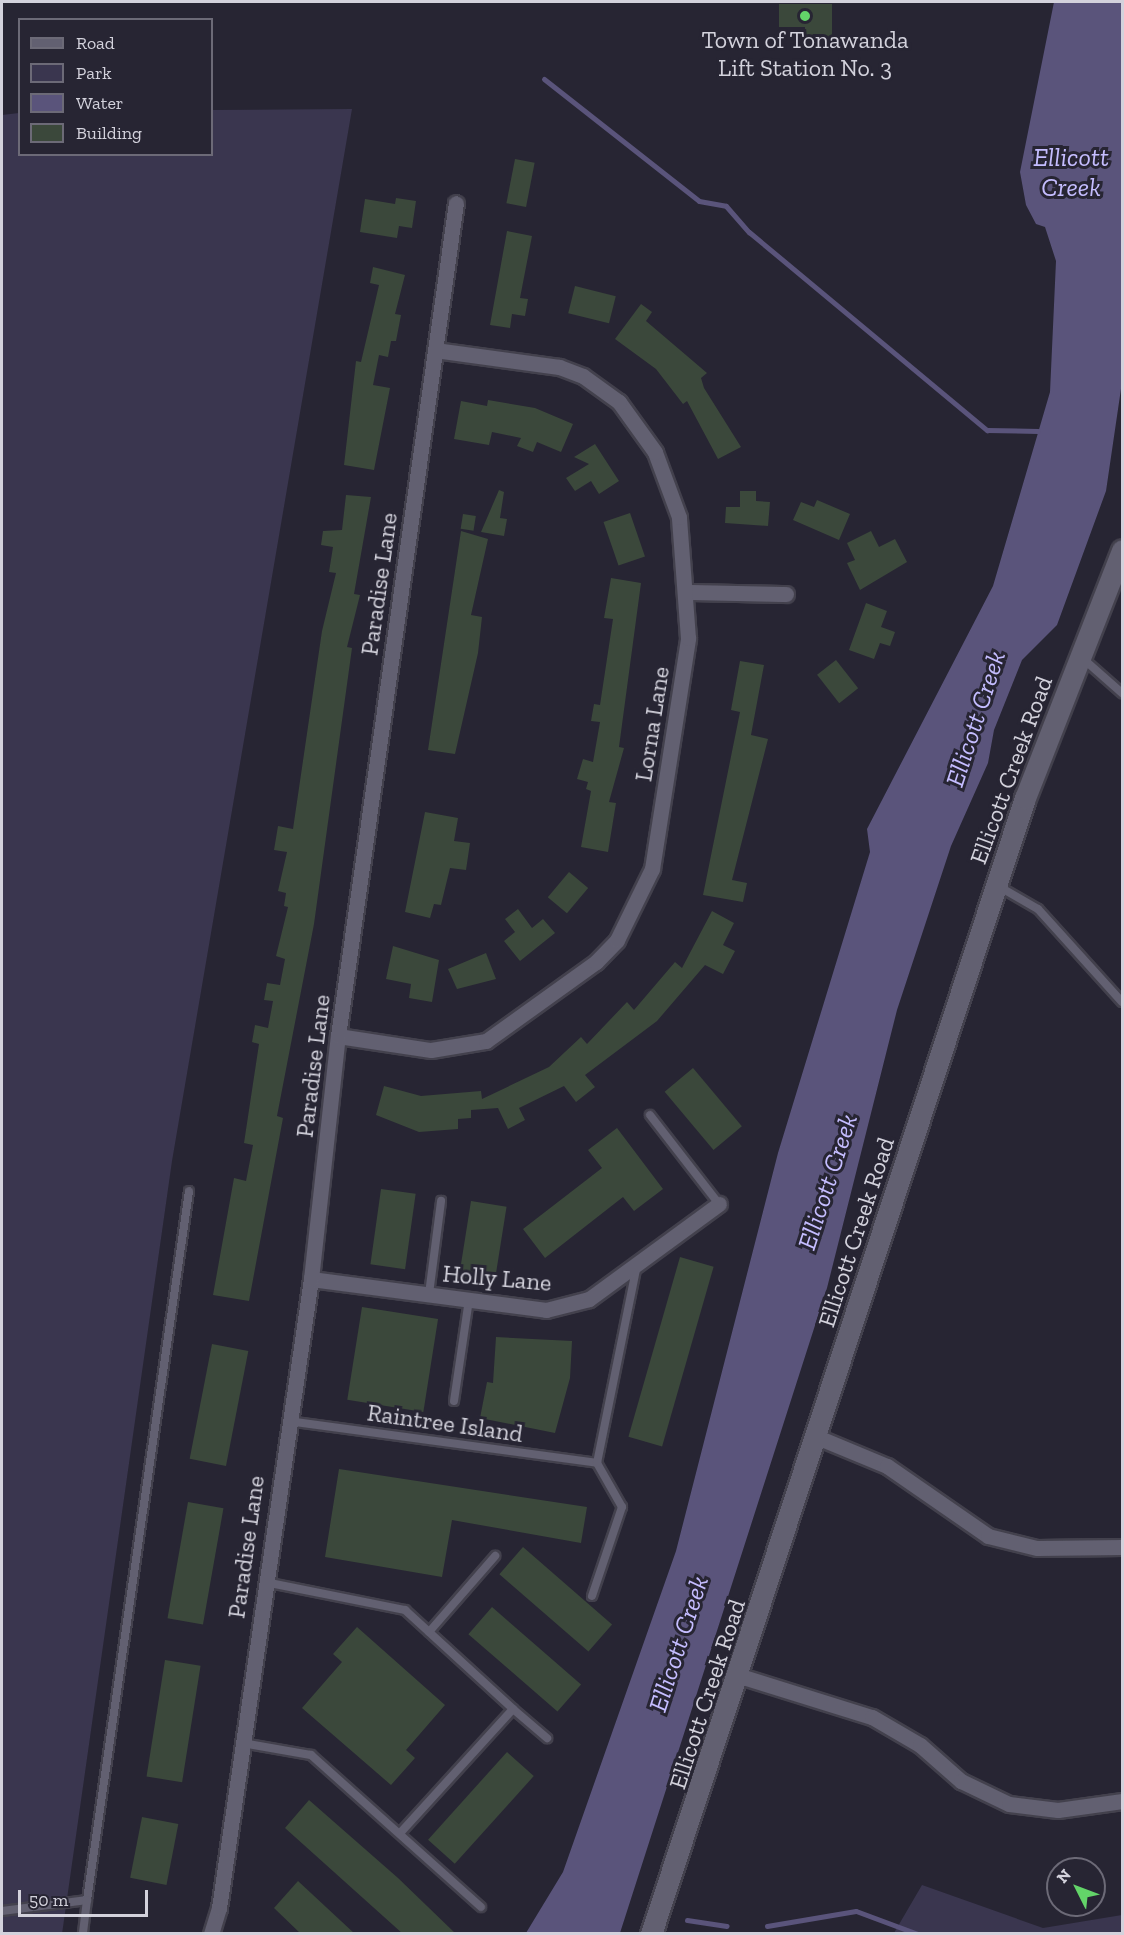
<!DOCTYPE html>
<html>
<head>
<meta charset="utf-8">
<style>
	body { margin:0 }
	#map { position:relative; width:1124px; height:1935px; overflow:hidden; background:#272533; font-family:"Zilla Slab",serif }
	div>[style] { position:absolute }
	.green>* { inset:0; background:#3a364f }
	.water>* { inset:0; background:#5a547b }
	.stream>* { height:5px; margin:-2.5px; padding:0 2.5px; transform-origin:2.5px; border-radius:2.5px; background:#5a547b }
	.building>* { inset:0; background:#3b483b; transform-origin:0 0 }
	.roads { filter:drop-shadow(2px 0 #43414d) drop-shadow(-2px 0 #43414d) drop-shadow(0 2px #43414d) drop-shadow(0 -2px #43414d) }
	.lane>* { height:8px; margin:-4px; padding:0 4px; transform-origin:4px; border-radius:4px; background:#626071 }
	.street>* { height:15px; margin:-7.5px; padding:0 7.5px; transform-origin:7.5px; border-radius:7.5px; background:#626071 }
	.secondary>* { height:21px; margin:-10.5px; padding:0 10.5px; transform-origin:10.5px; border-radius:10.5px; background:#626071 }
	.dots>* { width:16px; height:16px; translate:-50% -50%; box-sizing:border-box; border:3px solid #272533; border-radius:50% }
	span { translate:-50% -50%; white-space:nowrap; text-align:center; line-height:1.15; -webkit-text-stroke:6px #272533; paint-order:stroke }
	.poi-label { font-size:24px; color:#d3d2dc }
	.street-label { font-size:24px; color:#d3d2dc }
	.water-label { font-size:26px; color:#c5bdff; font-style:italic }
	.frame { position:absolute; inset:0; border:3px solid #d3d2dc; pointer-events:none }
	.legend { position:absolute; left:18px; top:18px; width:195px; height:138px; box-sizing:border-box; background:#272533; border:2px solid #6c6a77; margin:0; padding:8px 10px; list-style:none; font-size:18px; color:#d3d2dc }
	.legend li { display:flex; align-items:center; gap:12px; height:30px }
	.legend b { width:30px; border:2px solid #6c6a77 }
	.north { position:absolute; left:1046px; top:1857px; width:60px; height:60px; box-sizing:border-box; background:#272533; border:2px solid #6c6a77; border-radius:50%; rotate:312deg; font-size:16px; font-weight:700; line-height:24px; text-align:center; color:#d3d2dc }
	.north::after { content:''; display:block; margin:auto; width:21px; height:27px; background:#63d469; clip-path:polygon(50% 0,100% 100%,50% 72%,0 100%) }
	.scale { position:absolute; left:18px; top:1890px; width:130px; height:27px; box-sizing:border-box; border:3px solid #d3d2dc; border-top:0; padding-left:8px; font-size:18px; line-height:21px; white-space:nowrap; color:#d3d2dc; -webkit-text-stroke:4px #272533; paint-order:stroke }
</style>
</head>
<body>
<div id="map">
	<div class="green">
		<i style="clip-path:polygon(352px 109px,172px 1161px,62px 1934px,2px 1933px,2px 115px,19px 113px,20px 154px,212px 154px,212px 110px)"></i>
		<i style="clip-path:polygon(922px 1885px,1043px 1928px,1122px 1915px,1122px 1933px,894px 1933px)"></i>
	</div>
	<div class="water">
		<i style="clip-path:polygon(1054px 2px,1122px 2px,1122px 382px,1106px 491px,1057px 625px,1022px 660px,994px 730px,988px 763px,951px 846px,897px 1010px,827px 1288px,620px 1933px,526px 1933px,563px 1872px,676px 1551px,778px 1153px,870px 852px,867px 829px,993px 586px,1050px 392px,1056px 261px,1045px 227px,1036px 224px,1026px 205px,1020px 172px)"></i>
	</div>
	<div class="stream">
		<i style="left:544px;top:79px;width:197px;rotate:38.2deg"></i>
		<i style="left:699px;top:201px;width:27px;rotate:10deg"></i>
		<i style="left:726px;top:206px;width:35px;rotate:49deg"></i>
		<i style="left:749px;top:232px;width:310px;rotate:39.8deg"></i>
		<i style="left:987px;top:430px;width:51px;rotate:1.1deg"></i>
		<i style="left:687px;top:1920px;width:40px;rotate:8.5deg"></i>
		<i style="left:767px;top:1926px;width:90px;rotate:-9.6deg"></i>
		<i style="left:856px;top:1911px;width:66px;rotate:20.4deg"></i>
	</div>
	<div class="building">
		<i style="clip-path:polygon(779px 4px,832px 4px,832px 37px,805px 38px,805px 27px,779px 27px)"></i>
		<i style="left:515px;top:159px;width:20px;height:45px;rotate:11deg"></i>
		<i style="clip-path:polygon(396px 198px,416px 201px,412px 228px,399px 226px,397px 238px,360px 232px,365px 199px,395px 204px)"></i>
		<i style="clip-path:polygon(507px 231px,532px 236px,520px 298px,528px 299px,525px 316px,512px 314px,510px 328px,490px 325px)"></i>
		<i style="clip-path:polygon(373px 267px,405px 275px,395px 314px,401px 315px,396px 341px,391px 341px,388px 357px,379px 355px,373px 385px,390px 388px,374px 470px,344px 465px,356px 361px,361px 362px,379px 285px,370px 283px)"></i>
		<i style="left:575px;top:286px;width:42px;height:28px;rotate:14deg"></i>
		<i style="clip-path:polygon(641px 304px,652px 312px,646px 321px,707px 373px,701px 378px,704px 388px,741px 447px,718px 459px,687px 401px,683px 404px,656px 369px,615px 339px)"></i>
		<i style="clip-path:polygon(488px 400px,535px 408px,573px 424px,561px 452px,537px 442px,533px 452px,517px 446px,521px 438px,492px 432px,489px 445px,454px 439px,461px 401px,487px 406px)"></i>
		<i style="clip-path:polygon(595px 444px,619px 481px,599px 494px,591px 481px,575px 491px,566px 478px,589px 464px,574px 457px)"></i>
		<i style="clip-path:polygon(499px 490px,504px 492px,500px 518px,507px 519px,504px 536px,481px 532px)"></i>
		<i style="clip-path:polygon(740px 491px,756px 491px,756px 501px,770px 502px,768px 526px,725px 523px,726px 507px,740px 507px)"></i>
		<i style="clip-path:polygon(346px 495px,371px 497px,354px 594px,360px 595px,347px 647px,352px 648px,314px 924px,277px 1116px,283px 1118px,249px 1301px,213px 1295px,234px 1178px,246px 1181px,253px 1145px,244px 1143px,259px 1044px,252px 1042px,255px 1025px,268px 1028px,273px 1001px,264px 1000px,267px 983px,280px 985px,285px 959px,276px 956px,288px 907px,284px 906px,286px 893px,278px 891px,287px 852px,274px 850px,278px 826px,293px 829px,322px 631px,336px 573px,329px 572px,333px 547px,321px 545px,323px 531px,342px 530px)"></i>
		<i style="clip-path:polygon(817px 500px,850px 514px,839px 540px,793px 520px,801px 502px,814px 507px)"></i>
		<i style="left:630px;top:513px;width:46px;height:28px;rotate:71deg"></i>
		<i style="left:463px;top:514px;width:13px;height:15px;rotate:9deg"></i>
		<i style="clip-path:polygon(461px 531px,488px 539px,471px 615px,482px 617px,478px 653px,455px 754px,428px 750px)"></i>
		<i style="clip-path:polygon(871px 531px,879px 547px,895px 539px,907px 562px,860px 590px,847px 563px,855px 560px,847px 543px)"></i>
		<i style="clip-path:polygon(611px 578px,641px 583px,619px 747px,624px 748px,609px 802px,616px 803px,608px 852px,581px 847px,591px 791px,586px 789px,588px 782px,577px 779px,583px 759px,593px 762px,600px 722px,591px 721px,594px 704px,600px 705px,613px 619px,604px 618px)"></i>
		<i style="clip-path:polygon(866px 603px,887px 611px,881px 627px,895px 632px,890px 646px,880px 643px,874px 659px,849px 650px)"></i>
		<i style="left:836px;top:660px;width:36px;height:24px;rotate:52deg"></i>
		<i style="clip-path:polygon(740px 661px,764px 665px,751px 735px,768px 739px,732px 880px,747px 883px,743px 902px,703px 895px,740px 712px,731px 710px)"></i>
		<i style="clip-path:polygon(425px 812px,458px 818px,454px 841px,470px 843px,466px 870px,450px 868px,441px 905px,434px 904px,430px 918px,405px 912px)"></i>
		<i style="left:569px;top:872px;width:25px;height:33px;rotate:40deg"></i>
		<i style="clip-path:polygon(518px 909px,532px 928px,543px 919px,555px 933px,520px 961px,504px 941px,515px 932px,505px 919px)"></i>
		<i style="clip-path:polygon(712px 911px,734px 923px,723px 945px,735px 951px,723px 974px,705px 965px,657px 1021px,585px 1075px,595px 1087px,576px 1102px,564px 1086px,519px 1108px,525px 1120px,508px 1129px,498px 1108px,471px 1110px,471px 1118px,458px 1119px,458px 1129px,419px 1132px,376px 1115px,384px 1086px,421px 1096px,481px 1091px,482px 1099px,549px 1067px,581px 1037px,587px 1044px,627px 1002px,634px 1010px,675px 962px,682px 968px)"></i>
		<i style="clip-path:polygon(393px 946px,439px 960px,432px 1002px,409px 998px,411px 984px,386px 979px)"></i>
		<i style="clip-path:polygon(486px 953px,496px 979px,457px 989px,448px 969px)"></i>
		<i style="left:693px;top:1068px;width:76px;height:37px;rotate:50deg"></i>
		<i style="clip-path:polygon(617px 1128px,663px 1189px,634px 1211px,623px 1197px,545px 1258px,523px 1229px,602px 1168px,588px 1150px)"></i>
		<i style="left:381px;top:1189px;width:35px;height:76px;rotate:8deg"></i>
		<i style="left:471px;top:1201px;width:36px;height:77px;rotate:9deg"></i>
		<i style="left:680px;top:1257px;width:35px;height:187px;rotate:16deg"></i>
		<i style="left:362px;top:1307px;width:77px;height:94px;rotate:9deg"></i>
		<i style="clip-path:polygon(496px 1337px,572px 1341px,570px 1378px,555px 1433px,480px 1418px,487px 1382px,493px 1383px)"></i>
		<i style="left:212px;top:1344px;width:37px;height:117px;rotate:11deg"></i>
		<i style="clip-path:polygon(339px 1469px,587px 1507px,581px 1543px,452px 1520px,442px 1577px,325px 1557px)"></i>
		<i style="left:188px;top:1502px;width:36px;height:118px;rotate:10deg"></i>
		<i style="left:523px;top:1547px;width:118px;height:36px;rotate:41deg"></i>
		<i style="left:492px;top:1607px;width:118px;height:36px;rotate:41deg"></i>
		<i style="clip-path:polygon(357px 1627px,445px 1705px,406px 1750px,415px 1758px,391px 1785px,302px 1708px,342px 1662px,333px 1654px)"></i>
		<i style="left:165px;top:1660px;width:36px;height:118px;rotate:9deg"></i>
		<i style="left:507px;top:1752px;width:36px;height:118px;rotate:42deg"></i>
		<i style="clip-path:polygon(309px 1800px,398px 1878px,456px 1934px,403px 1934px,285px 1828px)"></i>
		<i style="left:142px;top:1817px;width:37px;height:62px;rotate:11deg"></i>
		<i style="clip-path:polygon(298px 1881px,355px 1934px,301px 1934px,274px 1908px)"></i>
	</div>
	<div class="roads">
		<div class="lane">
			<i style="left:1081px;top:657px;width:55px;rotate:41.3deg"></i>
			<i style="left:998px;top:886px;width:46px;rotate:29.9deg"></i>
			<i style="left:1038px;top:909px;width:125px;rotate:47.9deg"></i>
			<i style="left:650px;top:1115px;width:113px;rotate:52.2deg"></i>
			<i style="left:429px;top:1294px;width:94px;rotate:-82.6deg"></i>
			<i style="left:454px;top:1401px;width:102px;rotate:-81.6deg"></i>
			<i style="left:288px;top:1421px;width:312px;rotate:7.7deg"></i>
			<i style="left:265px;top:1582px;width:143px;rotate:11.3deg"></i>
			<i style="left:405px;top:1610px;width:147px;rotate:42.5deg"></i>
			<i style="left:513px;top:1709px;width:168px;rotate:132.3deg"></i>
			<i style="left:592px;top:1596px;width:94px;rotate:-71.4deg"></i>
			<i style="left:622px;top:1507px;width:51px;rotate:-119.6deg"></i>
			<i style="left:597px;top:1463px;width:202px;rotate:-78.6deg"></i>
			<i style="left:429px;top:1632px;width:101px;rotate:-49deg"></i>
			<i style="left:513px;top:1709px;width:45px;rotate:40.5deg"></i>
			<i style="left:242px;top:1743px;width:70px;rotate:9.9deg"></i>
			<i style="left:311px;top:1755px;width:228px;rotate:41.8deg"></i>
			<i style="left:87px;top:1900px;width:716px;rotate:-81.81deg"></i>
			<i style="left:2px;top:1911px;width:86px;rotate:-7.4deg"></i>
			<i style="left:87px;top:1900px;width:34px;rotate:97deg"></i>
		</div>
		<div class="street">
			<i style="left:687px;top:592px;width:99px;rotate:1.2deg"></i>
			<i style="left:338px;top:1036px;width:94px;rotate:8.6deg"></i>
			<i style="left:431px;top:1050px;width:56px;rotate:-9.3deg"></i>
			<i style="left:486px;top:1041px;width:135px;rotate:-35.7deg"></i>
			<i style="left:596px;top:962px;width:30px;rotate:-46deg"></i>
			<i style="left:617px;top:940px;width:79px;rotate:-63.8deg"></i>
			<i style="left:652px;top:869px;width:234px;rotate:-81.1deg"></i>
			<i style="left:688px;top:638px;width:121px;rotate:-94.3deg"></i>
			<i style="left:679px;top:517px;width:69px;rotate:-110.3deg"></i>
			<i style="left:655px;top:452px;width:62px;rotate:-125.8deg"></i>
			<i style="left:619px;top:402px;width:44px;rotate:-144.2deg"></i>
			<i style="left:583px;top:376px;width:26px;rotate:-159deg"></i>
			<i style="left:559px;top:367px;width:125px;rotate:-172.2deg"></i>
			<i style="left:311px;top:1279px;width:237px;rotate:7.5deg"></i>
			<i style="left:546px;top:1310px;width:44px;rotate:-14.3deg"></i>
			<i style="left:589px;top:1299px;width:161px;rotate:-36.2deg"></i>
			<i style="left:817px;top:1437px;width:76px;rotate:22.5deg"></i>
			<i style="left:887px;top:1466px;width:123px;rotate:34.7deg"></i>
			<i style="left:988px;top:1536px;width:50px;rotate:13.8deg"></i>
			<i style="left:1037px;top:1548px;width:85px;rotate:-0.7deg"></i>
			<i style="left:740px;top:1676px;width:138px;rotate:17.3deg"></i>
			<i style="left:872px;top:1717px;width:56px;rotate:30.3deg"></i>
			<i style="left:920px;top:1745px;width:55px;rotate:41.3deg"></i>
			<i style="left:961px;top:1781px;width:53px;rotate:25.6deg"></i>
			<i style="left:1009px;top:1804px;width:49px;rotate:7deg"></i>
			<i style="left:1058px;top:1810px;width:65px;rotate:-8deg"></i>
			<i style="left:211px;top:1934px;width:27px;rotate:-73deg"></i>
			<i style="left:219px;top:1908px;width:636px;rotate:-81.68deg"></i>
			<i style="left:311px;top:1279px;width:244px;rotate:-83.7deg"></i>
			<i style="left:338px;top:1036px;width:841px;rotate:-81.94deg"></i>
		</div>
		<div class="secondary">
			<i style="left:651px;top:1934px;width:1196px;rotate:-71.78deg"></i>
			<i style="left:1025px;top:798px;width:266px;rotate:-68.6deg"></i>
		</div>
	</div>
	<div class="dots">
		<i style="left:805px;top:16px;background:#63d469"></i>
	</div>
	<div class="poi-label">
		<span style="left:805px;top:54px">Town of Tonawanda<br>Lift Station No. 3</span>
	</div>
	<div class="street-label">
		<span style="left:379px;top:584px;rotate:-82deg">Paradise Lane</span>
		<span style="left:652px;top:724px;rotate:-81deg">Lorna Lane</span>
		<span style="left:1011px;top:770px;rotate:-70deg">Ellicott Creek Road</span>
		<span style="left:313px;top:1066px;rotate:-83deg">Paradise Lane</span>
		<span style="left:856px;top:1232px;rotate:-72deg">Ellicott Creek Road</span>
		<span style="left:497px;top:1278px;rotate:5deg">Holly Lane</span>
		<span style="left:445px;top:1423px;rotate:8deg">Raintree Island</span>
		<span style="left:246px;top:1547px;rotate:-82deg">Paradise Lane</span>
		<span style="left:707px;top:1694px;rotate:-72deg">Ellicott Creek Road</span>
	</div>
	<div class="water-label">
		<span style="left:1071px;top:173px">Ellicott<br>Creek</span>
		<span style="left:976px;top:719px;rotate:-72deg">Ellicott Creek</span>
		<span style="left:828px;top:1182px;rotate:-72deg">Ellicott Creek</span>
		<span style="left:679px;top:1644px;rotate:-72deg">Ellicott Creek</span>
	</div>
	<div class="frame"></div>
	<ul class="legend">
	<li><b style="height:8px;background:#626071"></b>Road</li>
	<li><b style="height:16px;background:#3a364f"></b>Park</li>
	<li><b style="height:16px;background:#5a547b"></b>Water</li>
	<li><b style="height:16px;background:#3b483b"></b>Building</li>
	</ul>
	<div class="north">N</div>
	<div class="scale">50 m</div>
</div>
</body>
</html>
